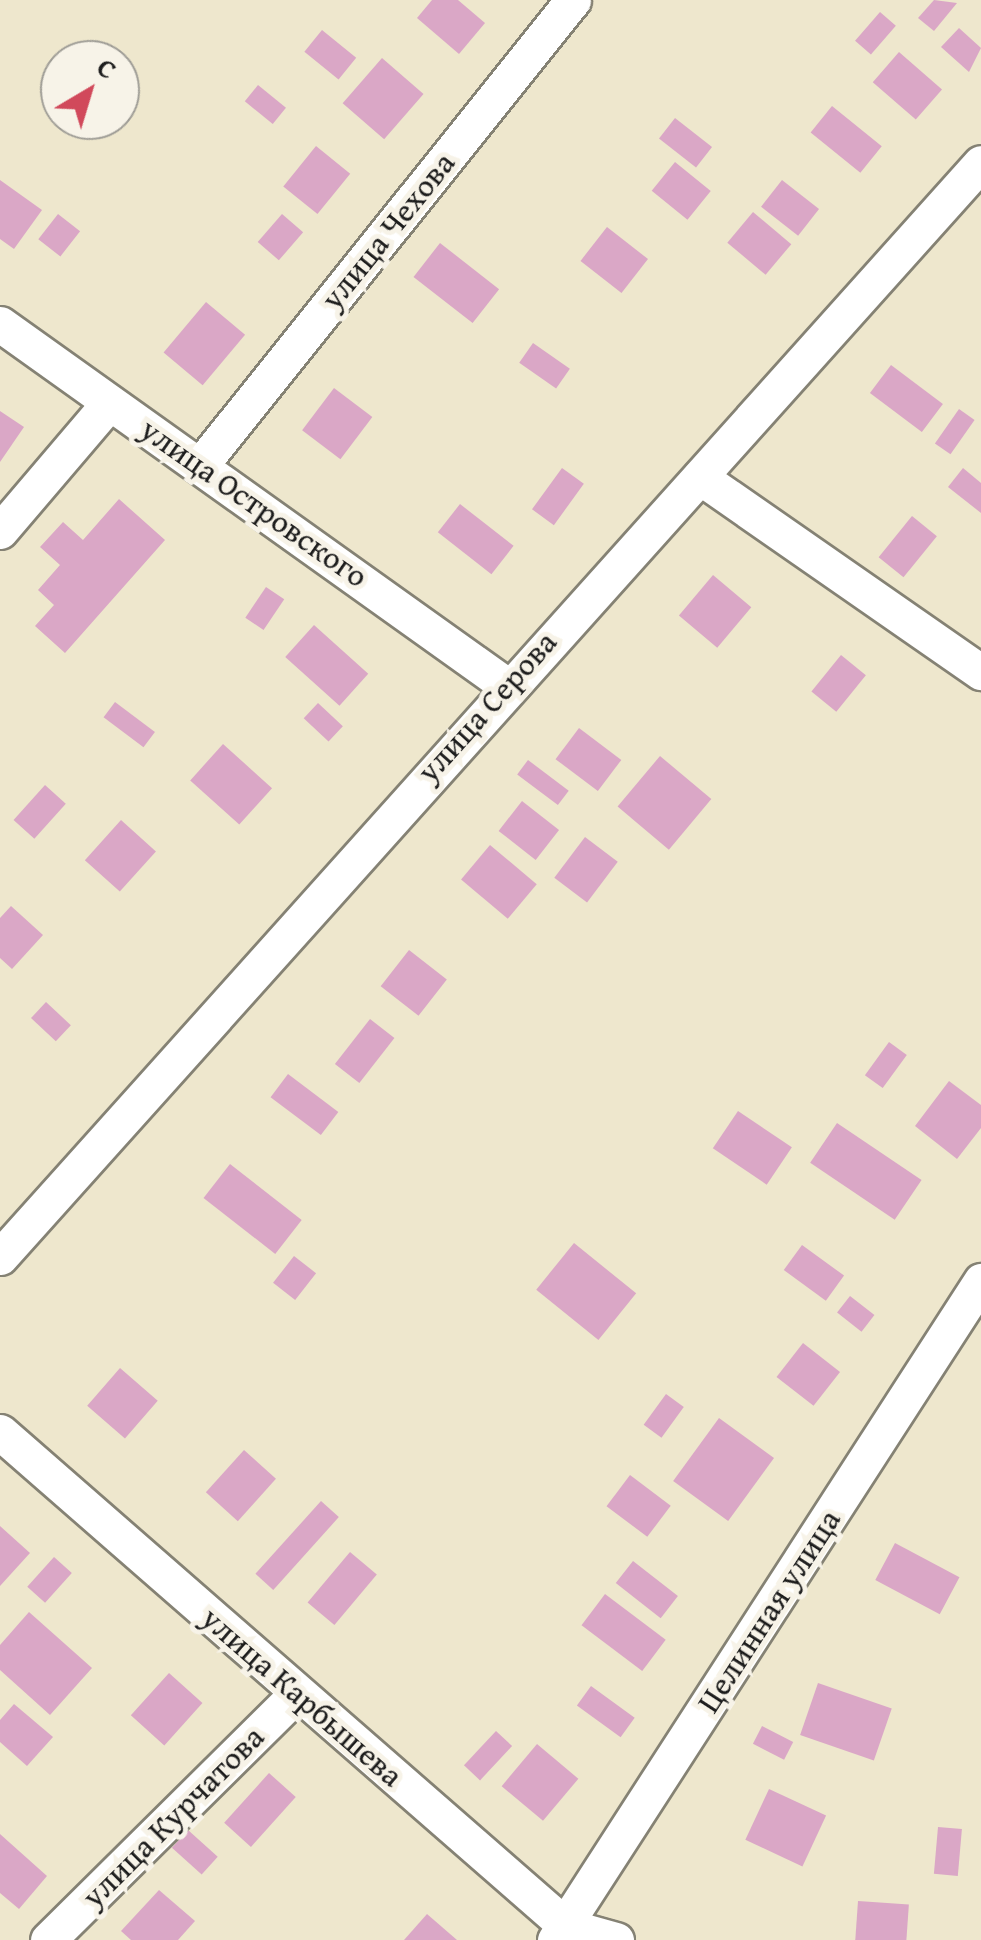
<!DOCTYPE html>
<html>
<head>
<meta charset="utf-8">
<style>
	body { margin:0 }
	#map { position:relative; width:981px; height:1940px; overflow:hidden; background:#eee7cd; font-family:"Gentium Book Plus",serif }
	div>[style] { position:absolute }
	.building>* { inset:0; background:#daa7c6; transform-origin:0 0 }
	.roads { filter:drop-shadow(2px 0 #858274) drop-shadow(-2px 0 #858274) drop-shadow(0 2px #858274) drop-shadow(0 -2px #858274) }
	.street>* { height:35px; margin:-17.5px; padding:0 17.5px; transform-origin:17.5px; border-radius:17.5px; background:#fff }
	span { translate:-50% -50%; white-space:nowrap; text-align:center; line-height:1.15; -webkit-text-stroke:10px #f7f3e8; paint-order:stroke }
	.street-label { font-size:32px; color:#1c1c1c }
	.north { position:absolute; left:40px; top:40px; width:100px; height:100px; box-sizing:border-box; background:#f7f3e8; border:2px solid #9f9d96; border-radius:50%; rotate:38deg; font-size:28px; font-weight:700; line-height:40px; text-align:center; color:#1c1c1c }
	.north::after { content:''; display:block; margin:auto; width:35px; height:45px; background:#d1495b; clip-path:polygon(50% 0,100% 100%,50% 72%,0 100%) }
</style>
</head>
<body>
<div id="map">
	<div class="building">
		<i style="clip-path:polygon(432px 0,458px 0,485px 23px,459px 54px,417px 18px)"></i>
		<i style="clip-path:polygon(934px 0,957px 3px,934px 31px,918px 18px)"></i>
		<i style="left:880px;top:12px;width:21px;height:38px;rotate:41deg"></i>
		<i style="clip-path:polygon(959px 28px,981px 48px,969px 72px,941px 47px)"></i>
		<i style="left:322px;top:30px;width:44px;height:28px;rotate:39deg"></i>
		<i style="left:899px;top:52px;width:57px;height:40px;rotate:41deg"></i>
		<i style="left:382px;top:58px;width:55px;height:60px;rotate:41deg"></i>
		<i style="left:258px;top:85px;width:36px;height:21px;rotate:39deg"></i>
		<i style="left:832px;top:106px;width:64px;height:34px;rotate:39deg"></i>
		<i style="left:675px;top:118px;width:47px;height:26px;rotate:38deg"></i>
		<i style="left:316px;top:146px;width:44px;height:52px;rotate:39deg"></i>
		<i style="left:675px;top:162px;width:46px;height:37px;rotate:39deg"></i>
		<i style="clip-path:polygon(0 180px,42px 210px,14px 249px,0 239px)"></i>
		<i style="left:782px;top:180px;width:47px;height:34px;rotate:38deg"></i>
		<i style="left:753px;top:212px;width:50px;height:40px;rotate:40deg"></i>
		<i style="left:58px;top:214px;width:28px;height:32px;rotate:38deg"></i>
		<i style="left:282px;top:214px;width:28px;height:37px;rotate:41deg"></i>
		<i style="left:607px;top:227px;width:52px;height:43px;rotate:38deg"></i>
		<i style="left:440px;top:243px;width:75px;height:43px;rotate:38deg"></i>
		<i style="left:206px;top:302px;width:51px;height:66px;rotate:40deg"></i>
		<i style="left:533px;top:343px;width:45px;height:24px;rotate:35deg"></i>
		<i style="left:891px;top:365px;width:65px;height:35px;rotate:37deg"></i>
		<i style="left:334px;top:388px;width:48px;height:53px;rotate:37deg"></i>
		<i style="left:959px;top:409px;width:19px;height:42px;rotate:35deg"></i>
		<i style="clip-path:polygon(0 411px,24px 427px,0 462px)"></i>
		<i style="left:562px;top:468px;width:27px;height:51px;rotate:36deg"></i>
		<i style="clip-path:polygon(963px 468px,981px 483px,981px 513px,948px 487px)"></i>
		<i style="clip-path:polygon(119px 499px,165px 540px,65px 653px,35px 626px,54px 605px,38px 590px,60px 565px,40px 547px,63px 522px,83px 540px)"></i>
		<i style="left:460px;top:504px;width:68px;height:36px;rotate:38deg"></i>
		<i style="left:912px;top:516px;width:32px;height:53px;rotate:39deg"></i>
		<i style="left:713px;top:575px;width:50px;height:53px;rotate:40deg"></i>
		<i style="left:266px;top:587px;width:22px;height:37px;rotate:34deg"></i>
		<i style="left:314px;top:625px;width:73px;height:43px;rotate:42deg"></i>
		<i style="left:841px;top:655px;width:32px;height:47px;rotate:39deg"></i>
		<i style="left:115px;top:702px;width:50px;height:19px;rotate:37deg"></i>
		<i style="left:318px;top:703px;width:34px;height:21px;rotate:43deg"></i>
		<i style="left:579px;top:728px;width:53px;height:39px;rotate:37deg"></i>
		<i style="left:223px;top:744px;width:66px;height:49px;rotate:42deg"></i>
		<i style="left:660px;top:756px;width:67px;height:66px;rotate:40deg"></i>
		<i style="left:528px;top:760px;width:51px;height:18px;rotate:37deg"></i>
		<i style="left:45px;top:785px;width:28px;height:47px;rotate:42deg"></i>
		<i style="left:522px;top:801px;width:47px;height:38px;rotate:38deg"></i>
		<i style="left:121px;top:820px;width:47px;height:54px;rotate:42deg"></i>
		<i style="left:585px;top:837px;width:41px;height:51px;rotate:37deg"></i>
		<i style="left:490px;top:845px;width:61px;height:45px;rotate:40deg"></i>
		<i style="clip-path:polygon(11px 906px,43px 935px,12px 969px,0 958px,0 918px)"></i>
		<i style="left:409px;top:950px;width:48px;height:46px;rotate:38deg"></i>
		<i style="left:46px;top:1002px;width:34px;height:22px;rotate:43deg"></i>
		<i style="left:370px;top:1019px;width:31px;height:57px;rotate:38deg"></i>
		<i style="left:889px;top:1042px;width:22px;height:41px;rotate:36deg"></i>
		<i style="left:288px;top:1074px;width:63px;height:29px;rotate:37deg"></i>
		<i style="clip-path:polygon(949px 1081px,981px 1105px,981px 1128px,957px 1159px,915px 1126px)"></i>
		<i style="left:738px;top:1111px;width:65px;height:45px;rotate:34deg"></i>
		<i style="left:837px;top:1123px;width:102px;height:48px;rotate:34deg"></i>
		<i style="left:230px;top:1164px;width:91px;height:43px;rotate:38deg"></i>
		<i style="left:574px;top:1243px;width:80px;height:60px;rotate:39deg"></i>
		<i style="left:802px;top:1245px;width:52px;height:31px;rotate:36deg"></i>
		<i style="left:294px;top:1256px;width:28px;height:34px;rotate:38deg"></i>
		<i style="left:850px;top:1296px;width:31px;height:21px;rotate:38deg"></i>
		<i style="left:803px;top:1343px;width:47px;height:43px;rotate:38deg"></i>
		<i style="left:120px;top:1368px;width:50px;height:50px;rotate:41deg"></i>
		<i style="left:666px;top:1394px;width:22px;height:38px;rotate:36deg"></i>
		<i style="left:719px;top:1418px;width:68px;height:78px;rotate:36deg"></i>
		<i style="left:244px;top:1450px;width:43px;height:57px;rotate:42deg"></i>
		<i style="left:630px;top:1475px;width:51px;height:39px;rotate:37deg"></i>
		<i style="left:321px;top:1501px;width:24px;height:98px;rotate:42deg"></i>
		<i style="clip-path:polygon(0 1526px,30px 1553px,0 1586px)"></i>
		<i style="left:895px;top:1543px;width:73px;height:42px;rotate:28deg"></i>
		<i style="left:350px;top:1552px;width:35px;height:66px;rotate:40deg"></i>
		<i style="left:54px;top:1557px;width:24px;height:40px;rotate:42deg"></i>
		<i style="left:633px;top:1561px;width:57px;height:28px;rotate:38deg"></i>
		<i style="left:605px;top:1594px;width:76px;height:39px;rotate:37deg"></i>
		<i style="clip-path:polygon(29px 1612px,92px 1668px,50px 1715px,0 1670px,0 1645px)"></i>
		<i style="left:169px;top:1673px;width:45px;height:57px;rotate:42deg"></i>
		<i style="left:818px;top:1683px;width:78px;height:55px;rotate:19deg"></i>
		<i style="left:591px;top:1686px;width:54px;height:24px;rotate:36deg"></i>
		<i style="clip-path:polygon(14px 1704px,53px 1737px,27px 1766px,0 1742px,0 1720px)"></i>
		<i style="left:762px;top:1726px;width:35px;height:20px;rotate:27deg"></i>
		<i style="left:496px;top:1731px;width:22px;height:47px;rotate:43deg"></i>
		<i style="left:537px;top:1744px;width:54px;height:55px;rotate:40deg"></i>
		<i style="left:269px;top:1773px;width:36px;height:67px;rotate:42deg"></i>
		<i style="left:769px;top:1789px;width:63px;height:56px;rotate:25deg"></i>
		<i style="left:938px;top:1827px;width:24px;height:47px;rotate:5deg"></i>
		<i style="left:188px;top:1830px;width:40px;height:24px;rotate:42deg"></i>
		<i style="clip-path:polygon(0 1834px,47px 1876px,19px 1909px,0 1893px)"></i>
		<i style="clip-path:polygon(159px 1890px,195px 1921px,178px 1940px,131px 1940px,121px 1931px)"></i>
		<i style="left:858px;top:1901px;width:51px;height:39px;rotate:4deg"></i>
		<i style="clip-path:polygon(427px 1914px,457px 1940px,404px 1940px)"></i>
	</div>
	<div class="roads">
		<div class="street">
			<i style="left:0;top:324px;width:622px;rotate:35.51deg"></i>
			<i style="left:203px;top:462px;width:592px;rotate:-51.31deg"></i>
			<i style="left:700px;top:477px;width:342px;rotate:34.8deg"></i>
			<i style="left:0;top:531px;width:168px;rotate:-49.6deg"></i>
			<i style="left:0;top:1257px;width:1469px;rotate:-48.12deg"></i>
			<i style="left:0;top:1432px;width:751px;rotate:41.11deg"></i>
			<i style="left:566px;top:1926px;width:52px;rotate:15.6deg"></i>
			<i style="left:48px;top:1940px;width:350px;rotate:-44.7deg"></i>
			<i style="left:555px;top:1940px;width:785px;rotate:-57.12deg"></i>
		</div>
	</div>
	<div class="street-label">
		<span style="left:388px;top:231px;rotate:-51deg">улица Чехова</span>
		<span style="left:254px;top:503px;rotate:35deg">улица Островского</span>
		<span style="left:487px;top:707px;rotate:-48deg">улица Серова</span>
		<span style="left:769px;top:1611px;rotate:-57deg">Целинная улица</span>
		<span style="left:302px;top:1697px;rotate:41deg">улица Карбышева</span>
		<span style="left:173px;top:1817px;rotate:-45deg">улица Курчатова</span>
	</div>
	<div class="north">С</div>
</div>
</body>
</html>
